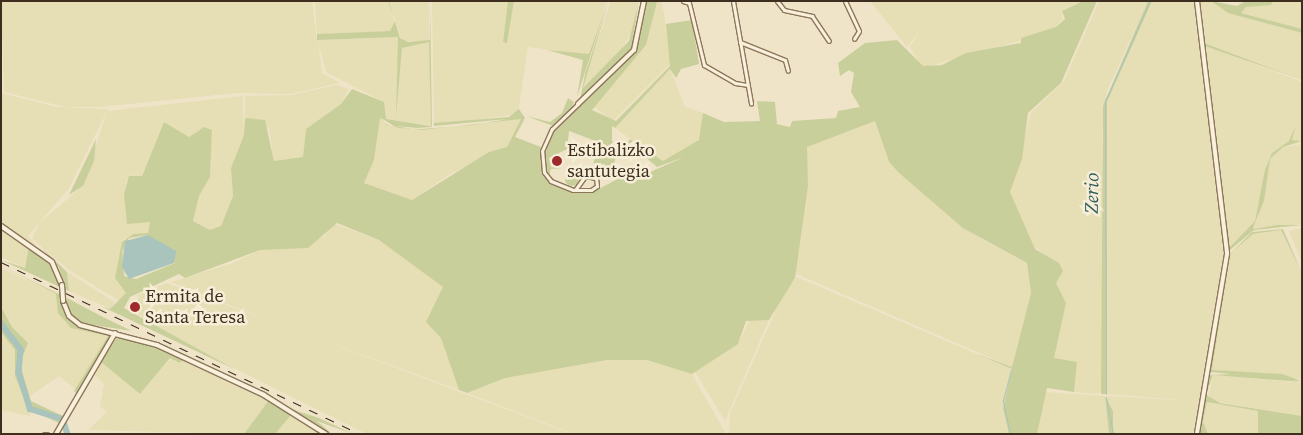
<!DOCTYPE html>
<html>
<head>
<meta charset="utf-8">
<style>
	body { margin:0 }
	#map { position:relative; width:1303px; height:435px; overflow:hidden; background:#f0e4c8; font-family:"Source Serif 4",serif }
	div>[style] { position:absolute }
	.farmland>* { inset:0; background:#e6deb5 }
	.green>* { inset:0; background:#c9cf9b }
	.round { border-radius:50% }
	.water>* { inset:0; background:#a9c4bc }
	.stream>* { height:1px; margin:-0.5px; padding:0 0.5px; transform-origin:0.5px; border-radius:0.5px; background:#a9c4bc }
	.river>* { height:5.5px; margin:-2.75px; padding:0 2.75px; transform-origin:2.75px; border-radius:2.75px; background:#a9c4bc }
	.roads { filter:drop-shadow(1px 0 #8d765c) drop-shadow(-1px 0 #8d765c) drop-shadow(0 1px #8d765c) drop-shadow(0 -1px #8d765c) }
	.minor>* { height:3px; margin:-1.5px; padding:0 1.5px; transform-origin:1.5px; border-radius:1.5px; background:#faf1dc }
	.tertiary>* { height:4px; margin:-2px; padding:0 2px; transform-origin:2px; border-radius:2px; background:#faf1dc }
	.rail>* { height:1px; margin-top:-0.5px; transform-origin:0; background:repeating-linear-gradient(90deg,#3d2e20 0 9px,transparent 0 18px) }
	.bridges { filter:drop-shadow(1px 0 #8d765c) drop-shadow(-1px 0 #8d765c) drop-shadow(0 1px #8d765c) drop-shadow(0 -1px #8d765c) }
	.tertiary-bridge>* { height:4px; margin:-2px; padding:0 2px; transform-origin:2px; border-radius:2px; background:#faf1dc }
	.dots>* { width:14px; height:14px; translate:-50% -50%; box-sizing:border-box; border:2px solid #f7eed8; border-radius:50% }
	span { translate:-50% -50%; white-space:nowrap; text-align:center; line-height:1.15; -webkit-text-stroke:5px #f7eed8; paint-order:stroke }
	.poi-label { font-size:18px; color:#3d2e20 }
	.left { translate:0 -50%; text-align:left }
	.water-label { font-size:19px; color:#2f5d5a; font-style:italic }
	.frame { position:absolute; inset:0; border:2px solid #3d2e20; pointer-events:none }
</style>
</head>
<body>
<div id="map">
	<div class="farmland">
		<i style="clip-path:polygon(1px 1px,312px 1px,317px 40px,398px 37px,398px 90px,402px 48px,426px 42px,402px 41px,389px 1px,429px 1px,431px 125px,386px 119px,384px 102px,326px 72px,318px 42px,322px 73px,340px 83px,290px 94px,237px 93px,100px 107px,65px 107px,4px 92px)"></i>
		<i style="clip-path:polygon(315px 1px,388px 1px,395px 24px,390px 31px,317px 34px)"></i>
		<i style="clip-path:polygon(432px 1px,508px 1px,503px 42px,507px 42px,514px 1px,607px 1px,589px 55px,528px 47px,518px 114px,439px 125px,434px 123px)"></i>
		<i style="clip-path:polygon(611px 1px,638px 1px,634px 28px,615px 60px,582px 88px)"></i>
		<i style="clip-path:polygon(657px 1px,661px 1px,664px 13px,671px 63px,613px 121px,593px 106px,646px 45px)"></i>
		<i style="clip-path:polygon(870px 1px,1082px 1px,1061px 11px,1063px 19px,1053px 29px,1037px 36px,922px 68px,910px 47px,920px 31px,907px 47px)"></i>
		<i style="clip-path:polygon(1099px 1px,1148px 1px,1107px 91px,1102px 132px,1103px 392px,1094px 394px,1074px 392px,1077px 362px,1053px 359px,1066px 303px,1056px 283px,1053px 262px,1037px 248px,1032px 254px,1010px 194px,1031px 113px,1064px 81px)"></i>
		<i style="clip-path:polygon(1152px 1px,1196px 1px,1227px 256px,1199px 421px,1192px 434px,1113px 434px,1107px 396px,1196px 401px,1107px 394px,1105px 385px,1107px 102px)"></i>
		<i style="clip-path:polygon(1199px 1px,1211px 1px,1228px 13px,1302px 33px,1302px 80px,1204px 43px)"></i>
		<i style="clip-path:polygon(1273px 1px,1302px 1px,1302px 29px,1241px 13px,1246px 7px)"></i>
		<i style="clip-path:polygon(1205px 45px,1302px 82px,1302px 141px,1292px 140px,1296px 125px,1289px 141px,1272px 153px,1255px 221px,1230px 247px)"></i>
		<i style="clip-path:polygon(670px 69px,685px 107px,703px 113px,704px 130px,697px 142px,663px 161px,615px 128px)"></i>
		<i style="clip-path:polygon(337px 85px,349px 89px,341px 104px,306px 129px,303px 157px,274px 161px,269px 128px,245px 118px,245px 96px,291px 95px)"></i>
		<i style="clip-path:polygon(1px 93px,57px 107px,108px 109px,69px 188px,28px 236px,36px 246px,1px 224px)"></i>
		<i style="clip-path:polygon(243px 96px,244px 135px,231px 168px,233px 196px,221px 226px,210px 230px,193px 221px,199px 196px,210px 177px,212px 130px,200px 129px,189px 137px,164px 122px,141px 177px,133px 175px,126px 182px,127px 223px,150px 222px,148px 234px,133px 234px,123px 240px,126px 293px,121px 302px,69px 270px,32px 239px,39px 223px,83px 186px,107px 111px)"></i>
		<i style="clip-path:polygon(379px 118px,390px 126px,422px 130px,521px 119px,507px 147px,450px 174px,412px 200px,364px 183px,374px 160px)"></i>
		<i style="clip-path:polygon(875px 121px,889px 163px,898px 172px,982px 239px,1027px 263px,1031px 293px,1012px 367px,794px 273px,808px 186px,806px 147px)"></i>
		<i style="clip-path:polygon(1302px 144px,1302px 224px,1253px 229px,1264px 201px,1270px 159px,1283px 147px)"></i>
		<i style="clip-path:polygon(332px 223px,379px 240px,443px 287px,441px 338px,459px 390px,282px 325px,572px 434px,367px 434px,185px 344px,134px 311px,139px 297px,136px 296px,167px 283px,280px 325px,171px 282px,233px 263px,260px 250px,324px 236px)"></i>
		<i style="clip-path:polygon(1px 228px,29px 246px,25px 268px,1px 257px)"></i>
		<i style="clip-path:polygon(1302px 228px,1302px 263px,1289px 231px)"></i>
		<i style="clip-path:polygon(1281px 230px,1302px 273px,1302px 379px,1212px 370px,1230px 254px,1253px 234px)"></i>
		<i style="clip-path:polygon(1px 268px,56px 294px,65px 323px,108px 336px,78px 391px,59px 376px,30px 396px,20px 364px,28px 343px,12px 327px,1px 307px)"></i>
		<i style="clip-path:polygon(67px 272px,115px 302px,111px 309px,69px 291px)"></i>
		<i style="clip-path:polygon(797px 277px,1012px 369px,1003px 408px,1009px 434px,729px 434px,730px 413px,783px 294px)"></i>
		<i style="clip-path:polygon(750px 319px,769px 320px,725px 421px,695px 372px,738px 344px)"></i>
		<i style="clip-path:polygon(1px 332px,15px 350px,15px 376px,30px 416px,1px 410px)"></i>
		<i style="clip-path:polygon(171px 358px,176px 363px,185px 359px,269px 400px,244px 434px,88px 430px,107px 412px,100px 406px,104px 384px,95px 375px,101px 362px,140px 394px)"></i>
		<i style="clip-path:polygon(607px 360px,647px 360px,692px 374px,726px 434px,574px 434px,467px 393px,505px 378px)"></i>
		<i style="clip-path:polygon(1213px 375px,1302px 383px,1302px 416px,1208px 400px)"></i>
		<i style="clip-path:polygon(1045px 392px,1105px 396px,1109px 434px,1037px 434px)"></i>
		<i style="clip-path:polygon(1207px 402px,1258px 411px,1258px 433px,1266px 434px,1208px 434px,1203px 422px)"></i>
		<i style="clip-path:polygon(292px 414px,324px 434px,275px 434px)"></i>
	</div>
	<div class="green">
		<i style="clip-path:polygon(evenodd,388px 1px,389px 1px,400px 38px,408px 42px,430px 40px,430px 1px,432px 126px,431px 127px,418px 128px,394px 126px,381px 118px,385px 124px,399px 128px,421px 129px,473px 125px,508px 119px,434px 126px,432px 1px,434px 123px,509px 117px,519px 109px,525px 118px,515px 137px,541px 147px,541px 167px,549px 182px,571px 192px,591px 193px,629px 173px,639px 177px,684px 157px,657px 167px,628px 142px,630px 139px,663px 161px,699px 140px,703px 113px,724px 122px,760px 121px,757px 101px,775px 102px,777px 124px,772px 123px,790px 127px,792px 121px,836px 118px,838px 111px,860px 107px,851px 92px,854px 73px,849px 70px,840px 76px,838px 63px,865px 43px,897px 40px,923px 66px,942px 65px,966px 53px,1021px 43px,1021px 38px,1056px 27px,1065px 19px,1062px 11px,1083px 1px,1097px 1px,1061px 83px,1028px 113px,1022px 159px,1010px 192px,1035px 249px,1059px 263px,1063px 271px,1056px 283px,1066px 303px,1054px 358px,1077px 362px,1074px 392px,1047px 388px,1037px 434px,1009px 434px,1003px 408px,1012px 369px,975px 353px,1012px 367px,1031px 293px,1027px 263px,963px 228px,898px 172px,889px 162px,875px 121px,807px 147px,808px 186px,795px 278px,769px 320px,746px 321px,738px 344px,692px 374px,647px 360px,607px 360px,505px 378px,467px 393px,459px 390px,441px 338px,426px 322px,443px 287px,379px 240px,337px 223px,308px 248px,260px 250px,185px 278px,179px 274px,130px 297px,124px 308px,236px 370px,103px 307px,110px 309px,126px 293px,115px 278px,122px 242px,133px 234px,148px 233px,150px 222px,127px 224px,124px 194px,129px 176px,142px 176px,164px 122px,189px 137px,204px 127px,212px 130px,210px 177px,199px 196px,193px 221px,210px 230px,221px 226px,233px 196px,231px 168px,244px 135px,245px 118px,265px 120px,274px 161px,303px 157px,306px 129px,341px 104px,352px 89px,384px 102px,386px 119px,431px 126px,429px 42px,402px 48px,396px 117px,398px 37px,317px 40px,317px 34px,390px 31px,395px 21px,388px 1px,380px 118px,386px 125px,422px 130px,521px 119px,507px 147px,489px 152px,412px 200px,364px 183px,374px 160px,380px 118px,388px 1px,148px 235px,175px 263px,136px 279px,124px 276px,122px 252px,129px 238px,148px 235px)"></i>
		<i style="clip-path:polygon(508px 1px,514px 1px,507px 43px,503px 42px)"></i>
		<i style="clip-path:polygon(608px 1px,577px 97px,583px 60px,547px 50px,589px 54px)"></i>
		<i style="clip-path:polygon(609px 1px,583px 88px,629px 41px,639px 1px,633px 38px,642px 1px,633px 49px,580px 100px,585px 74px)"></i>
		<i style="clip-path:polygon(645px 1px,657px 2px,646px 45px,592px 110px,616px 121px,670px 66px,666px 24px,692px 20px,699px 64px,681px 69px,676px 78px,670px 69px,615px 128px,612px 126px,612px 141px,619px 148px,612px 169px,593px 163px,597px 155px,605px 158px,606px 145px,569px 131px,567px 149px,549px 158px,551px 167px,562px 168px,551px 169px,549px 175px,557px 182px,549px 178px,544px 160px,550px 135px,634px 53px)"></i>
		<i style="clip-path:polygon(1148px 1px,1152px 1px,1107px 102px,1107px 394px,1101px 394px,1103px 106px)"></i>
		<i style="clip-path:polygon(1198px 1px,1204px 43px,1302px 80px,1205px 46px,1230px 247px,1255px 221px,1265px 170px,1272px 153px,1289px 141px,1296px 125px,1292px 140px,1302px 141px,1283px 147px,1270px 159px,1264px 201px,1253px 228px,1254px 229px,1278px 225px,1302px 225px,1254px 230px,1230px 250px)"></i>
		<i style="clip-path:polygon(1211px 1px,1237px 6px,1245px 1px,1273px 1px,1271px 5px,1246px 7px,1241px 13px,1302px 29px,1302px 33px,1228px 13px)"></i>
		<i style="clip-path:polygon(568px 98px,574px 102px,572px 108px,553px 126px,526px 116px,550px 122px,562px 113px)"></i>
		<i style="clip-path:polygon(96px 139px,94px 161px,83px 186px,69px 195px)"></i>
		<i class="round" style="left:565px;top:172px;width:14px;height:14px"></i>
		<i style="clip-path:polygon(1283px 229px,1302px 273px,1281px 230px,1253px 234px,1230px 254px,1212px 370px,1282px 374px,1302px 381px,1210px 372px,1229px 255px,1252px 232px)"></i>
		<i style="clip-path:polygon(29px 246px,50px 261px,60px 287px,1px 260px,25px 268px)"></i>
		<i style="clip-path:polygon(42px 248px,67px 272px,69px 291px,65px 289px,59px 268px)"></i>
		<i style="clip-path:polygon(1px 266px,61px 295px,65px 314px,76px 325px,111px 336px,79px 396px,74px 391px,108px 336px,71px 328px,58px 313px,56px 294px)"></i>
		<i style="clip-path:polygon(65px 297px,105px 318px,132px 331px,80px 323px,69px 314px)"></i>
		<i style="clip-path:polygon(1px 307px,12px 327px,28px 343px,20px 364px,31px 401px,65px 417px,59px 423px,28px 409px,15px 376px,15px 350px,1px 332px)"></i>
		<i style="clip-path:polygon(118px 336px,140px 340px,185px 359px,179px 363px,170px 358px,140px 394px,101px 362px)"></i>
		<i style="clip-path:polygon(1209px 375px,1232px 374px,1278px 377px,1302px 382px,1213px 375px,1206px 395px,1220px 403px,1302px 416px,1302px 434px,1258px 433px,1258px 411px,1207px 402px,1203px 422px,1208px 434px,1199px 434px)"></i>
		<i style="clip-path:polygon(1105px 396px,1113px 411px,1113px 434px,1109px 434px)"></i>
		<i style="clip-path:polygon(269px 400px,292px 414px,275px 434px,244px 434px)"></i>
		<i style="clip-path:polygon(288px 408px,319px 418px,353px 434px,317px 421px,332px 434px)"></i>
	</div>
	<div class="water">
		<i style="clip-path:polygon(148px 235px,176px 251px,174px 263px,129px 279px,122px 267px,125px 241px)"></i>
	</div>
	<div class="stream">
		<i style="left:1106px;top:394px;width:293px;rotate:-90.2deg"></i>
		<i style="left:1105px;top:101px;width:110px;rotate:-65.8deg"></i>
		<i style="left:1106px;top:397px;width:38px;rotate:79deg"></i>
		<i style="left:1010px;top:434px;width:35px;rotate:-102deg"></i>
		<i style="left:1003px;top:400px;width:31px;rotate:-75deg"></i>
	</div>
	<div class="river">
		<i style="left:1px;top:323px;width:34px;rotate:53deg"></i>
		<i style="left:21px;top:350px;width:22px;rotate:95deg"></i>
		<i style="left:19px;top:372px;width:39px;rotate:73deg"></i>
		<i style="left:30px;top:409px;width:34px;rotate:17deg"></i>
		<i style="left:63px;top:419px;width:16px;rotate:72deg"></i>
	</div>
	<div class="roads">
		<div class="minor">
			<i style="left:683px;top:1px;width:6px;rotate:18deg"></i>
			<i style="left:733px;top:1px;width:104px;rotate:80deg"></i>
			<i style="left:777px;top:1px;width:11px;rotate:52deg"></i>
			<i style="left:784px;top:10px;width:29px;rotate:12deg"></i>
			<i style="left:812px;top:16px;width:30px;rotate:56deg"></i>
			<i style="left:845px;top:1px;width:33px;rotate:65deg"></i>
			<i style="left:859px;top:31px;width:9px;rotate:122deg"></i>
			<i style="left:689px;top:3px;width:64px;rotate:76.4deg"></i>
			<i style="left:704px;top:65px;width:36px;rotate:30deg"></i>
			<i style="left:735px;top:83px;width:12px;rotate:9deg"></i>
			<i style="left:740px;top:42px;width:48px;rotate:21.8deg"></i>
			<i style="left:785px;top:60px;width:11px;rotate:75deg"></i>
			<i style="left:575px;top:190px;width:17px;rotate:-54deg"></i>
			<i style="left:585px;top:176px;width:11px;rotate:10deg"></i>
			<i style="left:596px;top:178px;width:8px;rotate:83deg"></i>
			<i style="left:597px;top:186px;width:7px;rotate:146deg"></i>
			<i style="left:591px;top:190px;width:18px;rotate:180deg"></i>
			<i style="left:573px;top:190px;width:24px;rotate:-158deg"></i>
			<i style="left:551px;top:181px;width:11px;rotate:-128deg"></i>
			<i style="left:544px;top:172px;width:21px;rotate:-95deg"></i>
			<i style="left:542px;top:151px;width:24px;rotate:-66deg"></i>
			<i style="left:552px;top:129px;width:36px;rotate:-44deg"></i>
			<i style="left:44px;top:434px;width:3px"></i>
		</div>
		<div class="tertiary">
			<i style="left:1197px;top:1px;width:255px;rotate:83.2deg"></i>
			<i style="left:1227px;top:254px;width:182px;rotate:99.5deg"></i>
			<i style="left:578px;top:104px;width:78px;rotate:-44deg"></i>
			<i style="left:634px;top:50px;width:50px;rotate:-78.5deg"></i>
			<i style="left:1px;top:226px;width:62px;rotate:35.2deg"></i>
			<i style="left:52px;top:262px;width:25px;rotate:67deg"></i>
			<i style="left:63px;top:301px;width:16px;rotate:68deg"></i>
			<i style="left:69px;top:316px;width:14px;rotate:39deg"></i>
			<i style="left:80px;top:325px;width:80px;rotate:14.6deg"></i>
			<i style="left:157px;top:345px;width:118px;rotate:25deg"></i>
			<i style="left:264px;top:395px;width:73px;rotate:32.2deg"></i>
			<i style="left:56px;top:434px;width:117px;rotate:-59.7deg"></i>
		</div>
	</div>
	<div class="rail">
		<i style="left:1px;top:262px;width:398px;rotate:25.6deg"></i>
	</div>
	<div class="bridges">
		<div class="tertiary-bridge">
			<i style="left:62px;top:285px;width:16px;rotate:86deg"></i>
		</div>
	</div>
	<div class="dots">
		<i style="left:557px;top:161px;background:#9e2a2b"></i>
		<i style="left:135px;top:307px;background:#9e2a2b"></i>
	</div>
	<div class="poi-label">
		<span class="left" style="left:567px;top:161px">Estibalizko<br>santutegia</span>
		<span class="left" style="left:145px;top:307px">Ermita de<br>Santa Teresa</span>
	</div>
	<div class="water-label">
		<span style="left:1092px;top:193px;rotate:-89deg">Zerio</span>
	</div>
	<div class="frame"></div>
</div>
</body>
</html>
